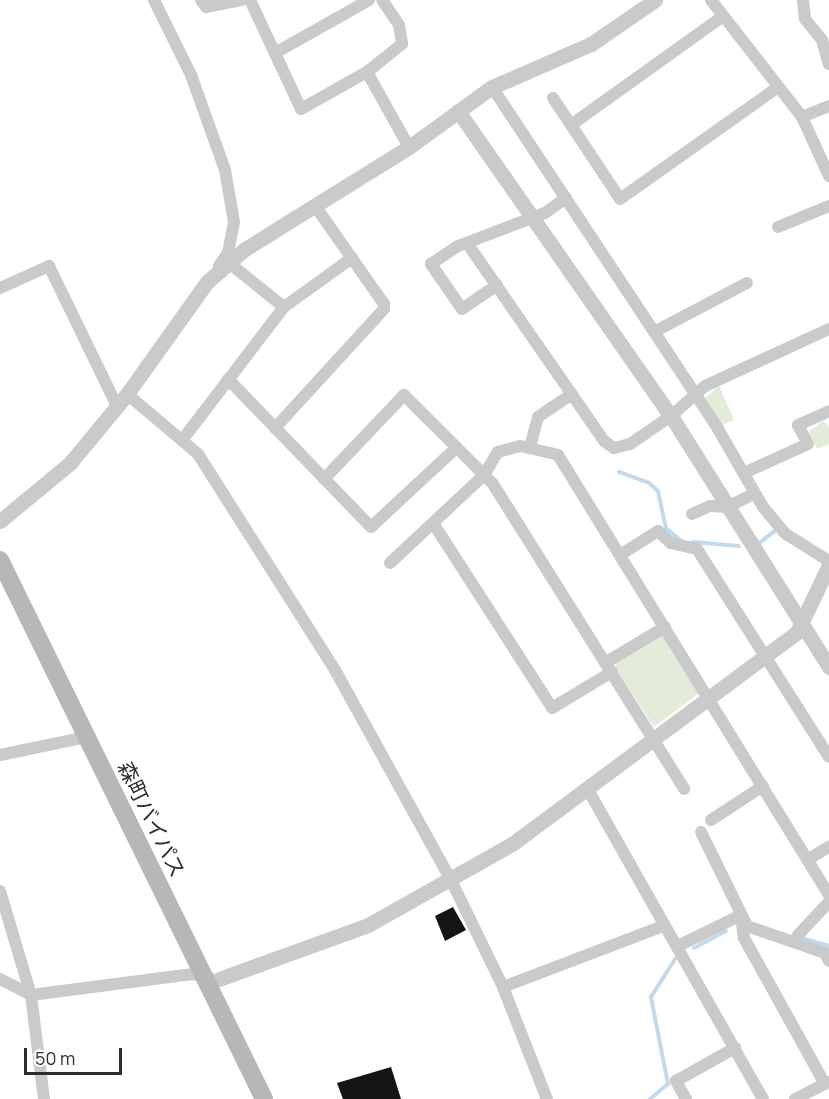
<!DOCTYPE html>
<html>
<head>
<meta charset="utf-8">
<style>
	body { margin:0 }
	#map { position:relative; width:829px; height:1099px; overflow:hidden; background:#fff; font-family:Manrope,"Noto Sans JP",sans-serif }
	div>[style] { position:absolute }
	.green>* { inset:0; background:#e2ecd9 }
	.stream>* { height:4px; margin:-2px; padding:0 2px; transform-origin:2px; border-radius:2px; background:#c3daed }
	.building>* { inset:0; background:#141414 }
	.minor>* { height:12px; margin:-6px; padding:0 6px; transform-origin:6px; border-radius:6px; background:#cacaca }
	.tertiary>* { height:15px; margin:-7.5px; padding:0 7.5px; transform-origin:7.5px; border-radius:7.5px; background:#cacaca }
	.secondary>* { height:18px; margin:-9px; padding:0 9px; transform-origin:9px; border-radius:9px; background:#b7b7b7 }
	span { translate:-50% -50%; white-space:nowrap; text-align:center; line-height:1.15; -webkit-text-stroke:6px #fff; paint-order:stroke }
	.street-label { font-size:21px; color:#2d2d2d }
	.scale { position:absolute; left:24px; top:1048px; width:98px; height:27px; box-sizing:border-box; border:3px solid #2d2d2d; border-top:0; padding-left:8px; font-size:18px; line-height:21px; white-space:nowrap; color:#2d2d2d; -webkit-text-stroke:4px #fff; paint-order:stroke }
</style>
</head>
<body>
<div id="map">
	<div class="green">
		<i style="clip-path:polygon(719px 386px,734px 420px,722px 425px,705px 398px)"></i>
		<i style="clip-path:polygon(823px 421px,829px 427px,829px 444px,817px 449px,809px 431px)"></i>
		<i style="clip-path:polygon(659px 636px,664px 636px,699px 693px,654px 727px,615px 667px,617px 661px)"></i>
	</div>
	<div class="stream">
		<i style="left:619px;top:472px;width:32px;rotate:20deg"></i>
		<i style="left:649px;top:483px;width:12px;rotate:42deg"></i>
		<i style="left:658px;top:491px;width:38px;rotate:78deg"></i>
		<i style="left:666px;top:528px;width:18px;rotate:41deg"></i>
		<i style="left:693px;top:542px;width:46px;rotate:5deg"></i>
		<i style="left:758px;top:544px;width:23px;rotate:-38deg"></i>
		<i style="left:798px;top:937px;width:32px;rotate:16deg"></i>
		<i style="left:694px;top:948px;width:36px;rotate:-28deg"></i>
		<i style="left:650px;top:1099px;width:23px;rotate:-40deg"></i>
		<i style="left:668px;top:1084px;width:89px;rotate:-101.1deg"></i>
		<i style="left:651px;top:997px;width:45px;rotate:-57.7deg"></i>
	</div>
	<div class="building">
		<i style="clip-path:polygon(453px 907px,466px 930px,445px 941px,435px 916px)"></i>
		<i style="clip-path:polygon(391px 1067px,401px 1099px,343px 1099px,337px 1083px)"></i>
	</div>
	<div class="minor">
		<i style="left:154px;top:0;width:84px;rotate:63.7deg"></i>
		<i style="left:191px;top:75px;width:101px;rotate:70.3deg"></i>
		<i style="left:225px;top:170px;width:53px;rotate:80.2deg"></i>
		<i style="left:234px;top:222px;width:32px;rotate:101deg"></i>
		<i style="left:228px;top:253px;width:16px;rotate:125deg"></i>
		<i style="left:201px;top:0;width:9px;rotate:54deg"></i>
		<i style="left:206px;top:7px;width:36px;rotate:-11deg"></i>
		<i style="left:250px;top:0;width:120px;rotate:64.9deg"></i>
		<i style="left:301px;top:109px;width:76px;rotate:-29.3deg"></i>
		<i style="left:367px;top:72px;width:45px;rotate:-38.7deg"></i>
		<i style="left:402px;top:44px;width:19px;rotate:-99deg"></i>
		<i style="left:399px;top:25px;width:30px;rotate:-124deg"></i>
		<i style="left:711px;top:0;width:148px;rotate:52.1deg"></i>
		<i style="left:802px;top:117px;width:65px;rotate:65.4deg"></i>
		<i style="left:803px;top:0;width:19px;rotate:84deg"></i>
		<i style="left:805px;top:19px;width:27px;rotate:51deg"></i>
		<i style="left:822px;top:40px;width:25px;rotate:74deg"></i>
		<i style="left:275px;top:53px;width:108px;rotate:-29.4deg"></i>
		<i style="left:367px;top:72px;width:86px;rotate:60.8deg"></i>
		<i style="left:492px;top:87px;width:410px;rotate:56.5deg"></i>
		<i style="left:718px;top:429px;width:90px;rotate:60deg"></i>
		<i style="left:763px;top:507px;width:35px;rotate:50deg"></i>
		<i style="left:786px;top:534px;width:51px;rotate:32.1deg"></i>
		<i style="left:553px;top:98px;width:121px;rotate:56.4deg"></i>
		<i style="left:620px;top:199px;width:194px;rotate:-35.3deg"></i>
		<i style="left:802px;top:117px;width:29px;rotate:-22deg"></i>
		<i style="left:571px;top:125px;width:187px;rotate:-35.6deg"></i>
		<i style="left:778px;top:227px;width:55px;rotate:-22.4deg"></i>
		<i style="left:467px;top:243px;width:241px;rotate:55.3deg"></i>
		<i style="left:604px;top:441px;width:12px;rotate:35deg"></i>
		<i style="left:614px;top:448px;width:16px;rotate:-14deg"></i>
		<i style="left:630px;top:444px;width:50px;rotate:-34.3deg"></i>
		<i style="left:671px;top:416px;width:45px;rotate:-41.4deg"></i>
		<i style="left:705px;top:386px;width:136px;rotate:-24.7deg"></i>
		<i style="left:229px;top:263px;width:70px;rotate:38.7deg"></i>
		<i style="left:497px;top:285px;width:42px;rotate:145.6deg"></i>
		<i style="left:462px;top:309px;width:55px;rotate:-124.6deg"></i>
		<i style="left:431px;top:264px;width:32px;rotate:-34deg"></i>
		<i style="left:458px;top:246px;width:93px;rotate:-20.8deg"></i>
		<i style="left:545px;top:213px;width:26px;rotate:-36deg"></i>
		<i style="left:0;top:288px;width:54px;rotate:-24.2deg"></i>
		<i style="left:49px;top:266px;width:156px;rotate:64.1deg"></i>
		<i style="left:654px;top:332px;width:105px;rotate:-27.8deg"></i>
		<i style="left:228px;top:379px;width:206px;rotate:46deg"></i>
		<i style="left:371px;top:527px;width:117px;rotate:-42.9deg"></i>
		<i style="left:127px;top:394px;width:93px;rotate:40.2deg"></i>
		<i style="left:198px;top:454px;width:256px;rotate:57.6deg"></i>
		<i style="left:335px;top:670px;width:242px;rotate:61.1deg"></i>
		<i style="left:452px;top:882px;width:117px;rotate:64.1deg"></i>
		<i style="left:503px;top:987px;width:120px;rotate:68.6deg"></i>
		<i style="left:275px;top:428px;width:161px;rotate:-47.5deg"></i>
		<i style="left:384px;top:309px;width:5px;rotate:-90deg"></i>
		<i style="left:384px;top:304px;width:120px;rotate:-125.1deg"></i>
		<i style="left:183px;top:439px;width:166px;rotate:-52.6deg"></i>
		<i style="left:284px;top:307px;width:84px;rotate:-35.8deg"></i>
		<i style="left:530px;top:447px;width:31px;rotate:-75deg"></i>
		<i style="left:538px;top:417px;width:41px;rotate:-34.1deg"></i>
		<i style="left:744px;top:473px;width:70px;rotate:-24.4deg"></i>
		<i style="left:808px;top:444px;width:21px;rotate:-118deg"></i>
		<i style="left:798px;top:425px;width:34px;rotate:-24deg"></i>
		<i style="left:324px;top:479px;width:116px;rotate:-46.4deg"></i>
		<i style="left:404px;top:395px;width:126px;rotate:45deg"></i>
		<i style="left:493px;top:484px;width:360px;rotate:57.9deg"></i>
		<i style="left:692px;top:514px;width:20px;rotate:-24deg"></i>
		<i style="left:710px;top:506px;width:17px;rotate:3deg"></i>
		<i style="left:727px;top:507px;width:30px;rotate:-26deg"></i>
		<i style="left:433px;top:523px;width:220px;rotate:57.2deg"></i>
		<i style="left:552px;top:708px;width:70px;rotate:-31deg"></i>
		<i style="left:620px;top:555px;width:45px;rotate:-32.3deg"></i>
		<i style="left:658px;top:531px;width:18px;rotate:43deg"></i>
		<i style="left:671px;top:543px;width:27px;rotate:13deg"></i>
		<i style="left:697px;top:549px;width:246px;rotate:57.6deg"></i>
		<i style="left:390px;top:563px;width:129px;rotate:-43.1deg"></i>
		<i style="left:484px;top:475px;width:27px;rotate:-59deg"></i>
		<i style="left:498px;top:452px;width:23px;rotate:-15deg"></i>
		<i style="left:520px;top:446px;width:39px;rotate:13deg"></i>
		<i style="left:558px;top:455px;width:517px;rotate:58.37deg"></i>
		<i style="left:605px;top:663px;width:70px;rotate:-31deg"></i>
		<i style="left:0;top:755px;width:89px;rotate:-11.7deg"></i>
		<i style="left:587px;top:788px;width:357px;rotate:60.5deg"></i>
		<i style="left:711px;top:820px;width:62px;rotate:-33.2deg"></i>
		<i style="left:701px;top:832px;width:105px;rotate:63.9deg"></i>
		<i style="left:747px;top:926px;width:83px;rotate:19.1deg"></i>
		<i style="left:825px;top:953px;width:9px;rotate:63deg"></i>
		<i style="left:807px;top:860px;width:26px;rotate:-31deg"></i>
		<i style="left:0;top:891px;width:109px;rotate:73.4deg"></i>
		<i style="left:31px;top:995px;width:105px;rotate:82.9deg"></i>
		<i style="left:798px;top:935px;width:45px;rotate:-46.8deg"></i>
		<i style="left:678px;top:946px;width:70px;rotate:-26.2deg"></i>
		<i style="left:741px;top:915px;width:23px;rotate:83deg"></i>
		<i style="left:744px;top:938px;width:167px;rotate:61deg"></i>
		<i style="left:0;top:979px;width:35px;rotate:27deg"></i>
		<i style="left:31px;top:995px;width:163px;rotate:-7.4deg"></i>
		<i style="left:193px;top:974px;width:16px;rotate:11deg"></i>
		<i style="left:503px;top:987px;width:173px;rotate:-20.9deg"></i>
		<i style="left:686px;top:1099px;width:21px;rotate:-119deg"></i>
		<i style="left:676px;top:1081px;width:68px;rotate:-29.2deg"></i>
		<i style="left:795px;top:1099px;width:38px;rotate:-27deg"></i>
	</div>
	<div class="tertiary">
		<i style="left:458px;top:111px;width:372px;rotate:55.1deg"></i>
		<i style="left:671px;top:416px;width:297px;rotate:57.8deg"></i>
		<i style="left:0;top:521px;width:91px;rotate:-39.6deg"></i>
		<i style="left:70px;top:463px;width:89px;rotate:-50.4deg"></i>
		<i style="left:127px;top:394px;width:138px;rotate:-54.5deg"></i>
		<i style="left:207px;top:282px;width:50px;rotate:-41deg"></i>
		<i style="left:245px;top:249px;width:193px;rotate:-31.9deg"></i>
		<i style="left:409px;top:147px;width:102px;rotate:-35.9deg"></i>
		<i style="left:492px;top:87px;width:108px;rotate:-23.5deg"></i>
		<i style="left:591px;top:44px;width:78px;rotate:-34.5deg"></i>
		<i style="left:219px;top:979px;width:158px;rotate:-19.9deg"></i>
		<i style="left:368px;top:925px;width:165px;rotate:-29.4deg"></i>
		<i style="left:512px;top:844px;width:355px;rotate:-36.6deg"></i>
		<i style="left:797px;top:632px;width:74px;rotate:-64.5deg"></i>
	</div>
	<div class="secondary">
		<i style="left:0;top:560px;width:600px;rotate:63.9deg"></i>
	</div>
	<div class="street-label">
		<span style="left:152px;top:819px;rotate:64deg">森町バイパス</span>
	</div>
	<div class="scale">50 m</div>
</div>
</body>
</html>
